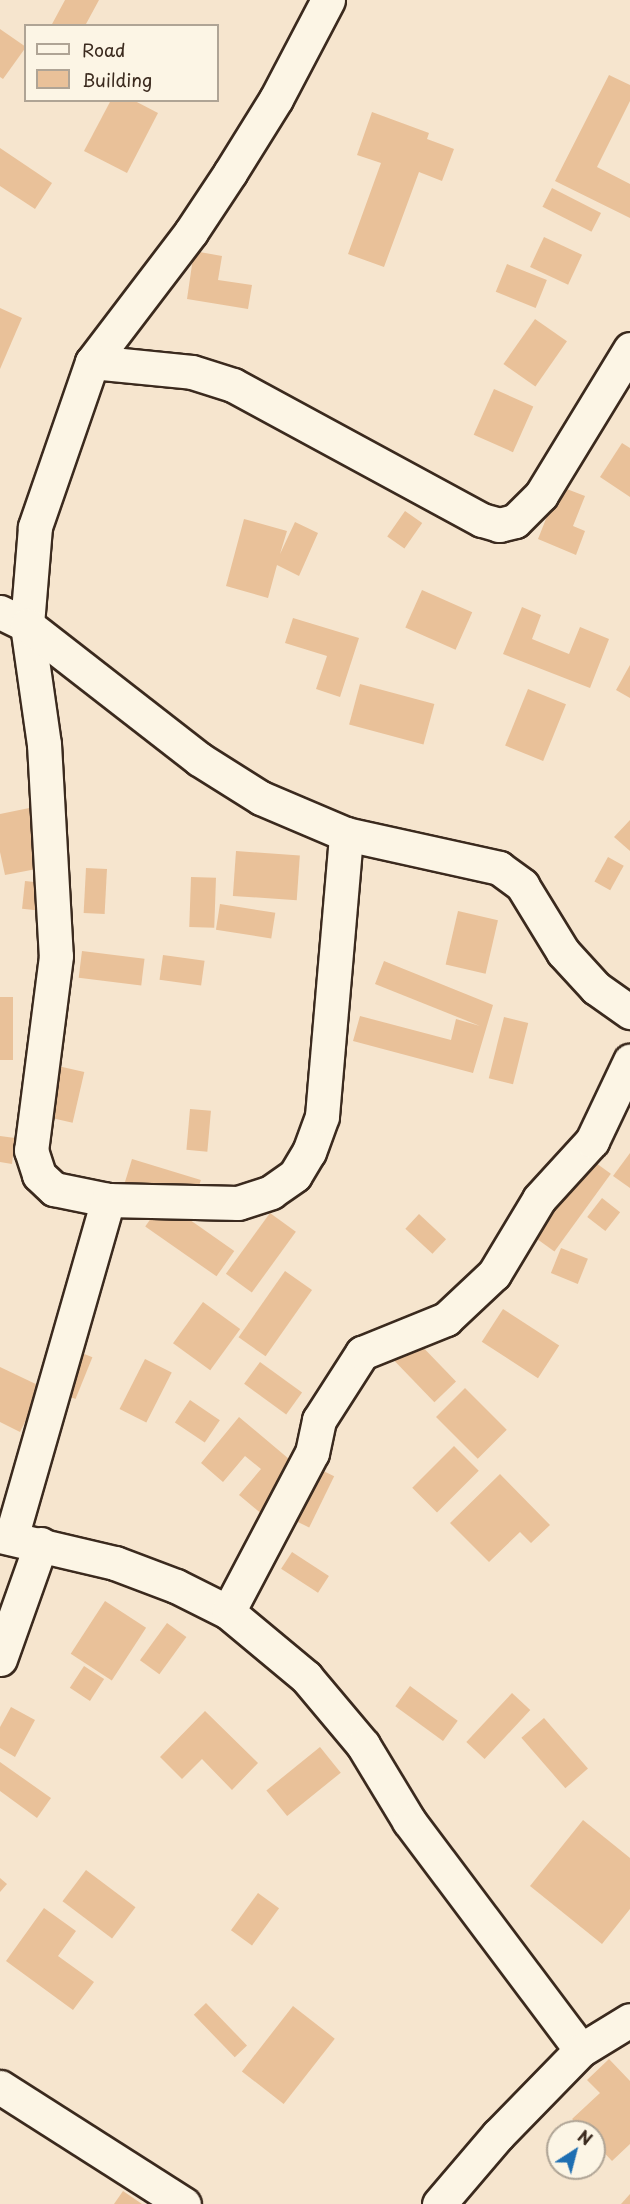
<!DOCTYPE html>
<html>
<head>
<meta charset="utf-8">
<style>
	body { margin:0 }
	#map { position:relative; width:630px; height:2204px; overflow:hidden; background:#f6e5ce; font-family:"Playpen Sans",sans-serif }
	div>[style] { position:absolute }
	.building>* { inset:0; background:#e9c199; transform-origin:0 0 }
	.roads { filter:drop-shadow(2px 0 #3b2a1e) drop-shadow(-2px 0 #3b2a1e) drop-shadow(0 2px #3b2a1e) drop-shadow(0 -2px #3b2a1e) }
	.minor>* { height:33px; margin:-16.5px; padding:0 16.5px; transform-origin:16.5px; border-radius:16.5px; background:#fcf5e5 }
	span { translate:-50% -50%; white-space:nowrap; text-align:center; line-height:1.15; -webkit-text-stroke:6px #fcf5e5; paint-order:stroke }
	.legend { position:absolute; left:24px; top:24px; width:195px; height:78px; box-sizing:border-box; background:#fcf5e5; border:2px solid #afa495; margin:0; padding:8px 10px; list-style:none; font-size:18px; color:#3b2a1e }
	.legend li { display:flex; align-items:center; gap:12px; height:30px }
	.legend b { width:30px; border:2px solid #afa495 }
	.north { position:absolute; left:546px; top:2120px; width:60px; height:60px; box-sizing:border-box; background:#fcf5e5; border:2px solid #afa495; border-radius:50%; rotate:36deg; font-size:16px; font-weight:700; line-height:24px; text-align:center; color:#3b2a1e }
	.north::after { content:''; display:block; margin:auto; width:21px; height:27px; background:#1f6fb2; clip-path:polygon(50% 0,100% 100%,50% 72%,0 100%) }
</style>
</head>
<body>
<div id="map">
	<div class="building">
		<i style="clip-path:polygon(65px 0,99px 0,86px 24px,89px 26px,51px 26px)"></i>
		<i style="clip-path:polygon(0 29px,26px 47px,3px 79px,0 77px)"></i>
		<i style="clip-path:polygon(609px 75px,630px 85px,630px 101px,597px 167px,630px 184px,630px 218px,555px 181px)"></i>
		<i style="clip-path:polygon(111px 100px,133px 100px,158px 113px,127px 173px,84px 151px)"></i>
		<i style="clip-path:polygon(372px 112px,429px 133px,427px 139px,454px 149px,442px 181px,419px 172px,384px 267px,348px 254px,381px 163px,357px 155px)"></i>
		<i style="clip-path:polygon(0 148px,52px 183px,35px 209px,0 186px)"></i>
		<i style="left:552px;top:188px;width:55px;height:21px;rotate:27deg"></i>
		<i style="left:544px;top:237px;width:42px;height:33px;rotate:25deg"></i>
		<i style="clip-path:polygon(194px 251px,222px 256px,218px 280px,252px 285px,248px 309px,187px 299px)"></i>
		<i style="left:507px;top:264px;width:43px;height:30px;rotate:22deg"></i>
		<i style="clip-path:polygon(0 308px,22px 318px,0 369px)"></i>
		<i style="left:535px;top:319px;width:39px;height:55px;rotate:35deg"></i>
		<i style="left:494px;top:389px;width:43px;height:50px;rotate:24deg"></i>
		<i style="clip-path:polygon(622px 443px,630px 448px,630px 497px,600px 477px)"></i>
		<i style="clip-path:polygon(559px 486px,585px 496px,573px 526px,585px 531px,576px 555px,538px 539px)"></i>
		<i style="left:405px;top:511px;width:21px;height:31px;rotate:35deg"></i>
		<i style="clip-path:polygon(244px 519px,287px 531px,280px 554px,295px 522px,318px 533px,299px 576px,277px 565px,268px 598px,226px 586px)"></i>
		<i style="left:422px;top:590px;width:55px;height:41px;rotate:24deg"></i>
		<i style="clip-path:polygon(522px 607px,541px 615px,532px 639px,569px 654px,580px 627px,609px 639px,590px 688px,503px 654px)"></i>
		<i style="clip-path:polygon(293px 618px,359px 638px,340px 697px,316px 689px,327px 656px,285px 643px)"></i>
		<i style="clip-path:polygon(630px 665px,630px 698px,616px 690px)"></i>
		<i style="left:360px;top:684px;width:77px;height:42px;rotate:15deg"></i>
		<i style="left:528px;top:689px;width:41px;height:61px;rotate:22deg"></i>
		<i style="clip-path:polygon(39px 806px,52px 866px,5px 875px,0 852px,0 814px)"></i>
		<i style="clip-path:polygon(630px 820px,630px 851px,614px 837px)"></i>
		<i style="left:236px;top:851px;width:64px;height:45px;rotate:4deg"></i>
		<i style="left:608px;top:857px;width:18px;height:28px;rotate:29deg"></i>
		<i style="left:86px;top:868px;width:21px;height:45px;rotate:3deg"></i>
		<i style="left:191px;top:877px;width:25px;height:50px;rotate:2deg"></i>
		<i style="left:25px;top:881px;width:19px;height:28px;rotate:6deg"></i>
		<i style="left:220px;top:904px;width:56px;height:26px;rotate:9deg"></i>
		<i style="left:458px;top:911px;width:41px;height:55px;rotate:13deg"></i>
		<i style="left:82px;top:951px;width:63px;height:27px;rotate:7deg"></i>
		<i style="left:163px;top:955px;width:42px;height:25px;rotate:8deg"></i>
		<i style="clip-path:polygon(384px 961px,493px 1005px,473px 1073px,353px 1041px,360px 1016px,451px 1040px,456px 1019px,480px 1026px,375px 984px)"></i>
		<i style="left:0;top:997px;width:13px;height:63px"></i>
		<i style="left:504px;top:1017px;width:25px;height:63px;rotate:14deg"></i>
		<i style="left:58px;top:1066px;width:27px;height:52px;rotate:13deg"></i>
		<i style="left:190px;top:1109px;width:21px;height:41px;rotate:5deg"></i>
		<i style="clip-path:polygon(0 1136px,15px 1138px,12px 1164px,0 1162px)"></i>
		<i style="clip-path:polygon(630px 1153px,630px 1188px,613px 1176px)"></i>
		<i style="left:589px;top:1158px;width:27px;height:96px;rotate:36deg"></i>
		<i style="left:132px;top:1159px;width:72px;height:29px;rotate:17deg"></i>
		<i style="left:602px;top:1198px;width:23px;height:24px;rotate:38deg"></i>
		<i style="left:163px;top:1201px;width:87px;height:31px;rotate:35deg"></i>
		<i style="left:270px;top:1213px;width:32px;height:75px;rotate:36deg"></i>
		<i style="left:419px;top:1214px;width:37px;height:20px;rotate:43deg"></i>
		<i style="left:561px;top:1248px;width:29px;height:27px;rotate:22deg"></i>
		<i style="left:285px;top:1271px;width:33px;height:81px;rotate:35deg"></i>
		<i style="left:203px;top:1302px;width:46px;height:51px;rotate:36deg"></i>
		<i style="left:503px;top:1309px;width:67px;height:39px;rotate:33deg"></i>
		<i style="left:415px;top:1339px;width:59px;height:30px;rotate:46deg"></i>
		<i style="left:72px;top:1349px;width:22px;height:45px;rotate:22deg"></i>
		<i style="left:145px;top:1359px;width:30px;height:56px;rotate:27deg"></i>
		<i style="left:260px;top:1362px;width:52px;height:27px;rotate:36deg"></i>
		<i style="clip-path:polygon(0 1367px,42px 1387px,20px 1432px,0 1422px)"></i>
		<i style="left:465px;top:1388px;width:59px;height:41px;rotate:45deg"></i>
		<i style="left:190px;top:1400px;width:36px;height:27px;rotate:34deg"></i>
		<i style="clip-path:polygon(239px 1417px,302px 1470px,263px 1515px,239px 1495px,261px 1469px,245px 1456px,223px 1482px,201px 1463px)"></i>
		<i style="left:454px;top:1446px;width:35px;height:59px;rotate:45deg"></i>
		<i style="left:309px;top:1464px;width:28px;height:57px;rotate:26deg"></i>
		<i style="clip-path:polygon(500px 1474px,550px 1525px,531px 1543px,520px 1532px,489px 1562px,450px 1523px)"></i>
		<i style="left:292px;top:1552px;width:44px;height:20px;rotate:33deg"></i>
		<i style="left:105px;top:1601px;width:49px;height:63px;rotate:33deg"></i>
		<i style="left:167px;top:1623px;width:24px;height:46px;rotate:36deg"></i>
		<i style="left:84px;top:1666px;width:24px;height:26px;rotate:33deg"></i>
		<i style="left:410px;top:1686px;width:59px;height:25px;rotate:36deg"></i>
		<i style="left:512px;top:1693px;width:25px;height:67px;rotate:43deg"></i>
		<i style="clip-path:polygon(11px 1707px,35px 1720px,15px 1757px,0 1748px,0 1727px)"></i>
		<i style="clip-path:polygon(205px 1711px,258px 1763px,232px 1790px,202px 1759px,182px 1779px,160px 1757px)"></i>
		<i style="left:544px;top:1718px;width:67px;height:30px;rotate:49deg"></i>
		<i style="left:320px;top:1747px;width:33px;height:69px;rotate:51deg"></i>
		<i style="clip-path:polygon(0 1762px,51px 1798px,37px 1818px,0 1791px)"></i>
		<i style="clip-path:polygon(583px 1820px,630px 1858px,630px 1909px,602px 1944px,530px 1886px)"></i>
		<i style="left:86px;top:1870px;width:62px;height:39px;rotate:37deg"></i>
		<i style="clip-path:polygon(0 1878px,7px 1884px,0 1892px)"></i>
		<i style="left:258px;top:1893px;width:26px;height:46px;rotate:36deg"></i>
		<i style="clip-path:polygon(44px 1908px,76px 1931px,58px 1956px,94px 1982px,73px 2010px,6px 1961px)"></i>
		<i style="left:206px;top:2003px;width:59px;height:17px;rotate:46deg"></i>
		<i style="left:293px;top:2006px;width:53px;height:83px;rotate:38deg"></i>
		<i style="clip-path:polygon(609px 2059px,630px 2081px,630px 2144px,612px 2161px,594px 2142px,594px 2132px,585px 2132px,572px 2119px,600px 2093px,587px 2080px)"></i>
		<i style="clip-path:polygon(123px 2191px,142px 2204px,114px 2204px)"></i>
		<i style="clip-path:polygon(630px 2194px,630px 2204px,621px 2204px)"></i>
	</div>
	<div class="roads">
		<div class="minor">
			<i style="left:328px;top:0;width:112px;rotate:117.7deg"></i>
			<i style="left:276px;top:99px;width:87px;rotate:121.9deg"></i>
			<i style="left:230px;top:173px;width:71px;rotate:123.5deg"></i>
			<i style="left:191px;top:232px;width:163px;rotate:127.3deg"></i>
			<i style="left:92px;top:362px;width:175px;rotate:109.1deg"></i>
			<i style="left:35px;top:527px;width:98px;rotate:94.7deg"></i>
			<i style="left:27px;top:625px;width:120px;rotate:81.9deg"></i>
			<i style="left:44px;top:744px;width:212px;rotate:86.8deg"></i>
			<i style="left:56px;top:956px;width:196px;rotate:97.3deg"></i>
			<i style="left:31px;top:1150px;width:26px;rotate:72deg"></i>
			<i style="left:39px;top:1175px;width:21px;rotate:43deg"></i>
			<i style="left:54px;top:1189px;width:55px;rotate:11.5deg"></i>
			<i style="left:108px;top:1200px;width:130px;rotate:1.3deg"></i>
			<i style="left:238px;top:1203px;width:35px;rotate:-18deg"></i>
			<i style="left:271px;top:1192px;width:29px;rotate:-35deg"></i>
			<i style="left:295px;top:1175px;width:27px;rotate:-59deg"></i>
			<i style="left:309px;top:1152px;width:38px;rotate:-70deg"></i>
			<i style="left:322px;top:1116px;width:283px;rotate:-85.1deg"></i>
			<i style="left:92px;top:362px;width:100px;rotate:5.7deg"></i>
			<i style="left:192px;top:372px;width:43px;rotate:17.6deg"></i>
			<i style="left:233px;top:385px;width:283px;rotate:28.5deg"></i>
			<i style="left:482px;top:520px;width:18px;rotate:16deg"></i>
			<i style="left:499px;top:525px;width:16px;rotate:-14deg"></i>
			<i style="left:515px;top:521px;width:37px;rotate:-45deg"></i>
			<i style="left:541px;top:495px;width:171px;rotate:-58.6deg"></i>
			<i style="left:0;top:612px;width:30px;rotate:26deg"></i>
			<i style="left:27px;top:625px;width:218px;rotate:37.9deg"></i>
			<i style="left:199px;top:759px;width:73px;rotate:32.2deg"></i>
			<i style="left:261px;top:798px;width:92px;rotate:23deg"></i>
			<i style="left:346px;top:834px;width:157px;rotate:12.5deg"></i>
			<i style="left:499px;top:868px;width:29px;rotate:36deg"></i>
			<i style="left:522px;top:885px;width:79px;rotate:58.5deg"></i>
			<i style="left:563px;top:952px;width:49px;rotate:47.5deg"></i>
			<i style="left:596px;top:988px;width:42px;rotate:35.2deg"></i>
			<i style="left:0;top:1536px;width:118px;rotate:13.2deg"></i>
			<i style="left:115px;top:1563px;width:65px;rotate:20.7deg"></i>
			<i style="left:176px;top:1586px;width:58px;rotate:26.6deg"></i>
			<i style="left:228px;top:1612px;width:102px;rotate:39.8deg"></i>
			<i style="left:306px;top:1677px;width:89px;rotate:50deg"></i>
			<i style="left:363px;top:1745px;width:89px;rotate:58.8deg"></i>
			<i style="left:409px;top:1821px;width:286px;rotate:53.1deg"></i>
			<i style="left:11px;top:1538px;width:352px;rotate:-74deg"></i>
			<i style="left:228px;top:1612px;width:180px;rotate:-62.2deg"></i>
			<i style="left:312px;top:1453px;width:34px;rotate:-78deg"></i>
			<i style="left:319px;top:1420px;width:80px;rotate:-57.3deg"></i>
			<i style="left:362px;top:1353px;width:91px;rotate:-22deg"></i>
			<i style="left:446px;top:1319px;width:66px;rotate:-43.2deg"></i>
			<i style="left:494px;top:1274px;width:87px;rotate:-59deg"></i>
			<i style="left:539px;top:1199px;width:79px;rotate:-47.6deg"></i>
			<i style="left:592px;top:1141px;width:89px;rotate:-64.6deg"></i>
			<i style="left:0;top:1659px;width:122px;rotate:-70.4deg"></i>
			<i style="left:0;top:2087px;width:218px;rotate:32.5deg"></i>
			<i style="left:439px;top:2204px;width:91px;rotate:-49.5deg"></i>
			<i style="left:498px;top:2135px;width:119px;rotate:-45.7deg"></i>
			<i style="left:581px;top:2050px;width:57px;rotate:-31.5deg"></i>
		</div>
	</div>
	<ul class="legend">
	<li><b style="height:8px;background:#fcf5e5"></b>Road</li>
	<li><b style="height:16px;background:#e9c199"></b>Building</li>
	</ul>
	<div class="north">N</div>
</div>
</body>
</html>
